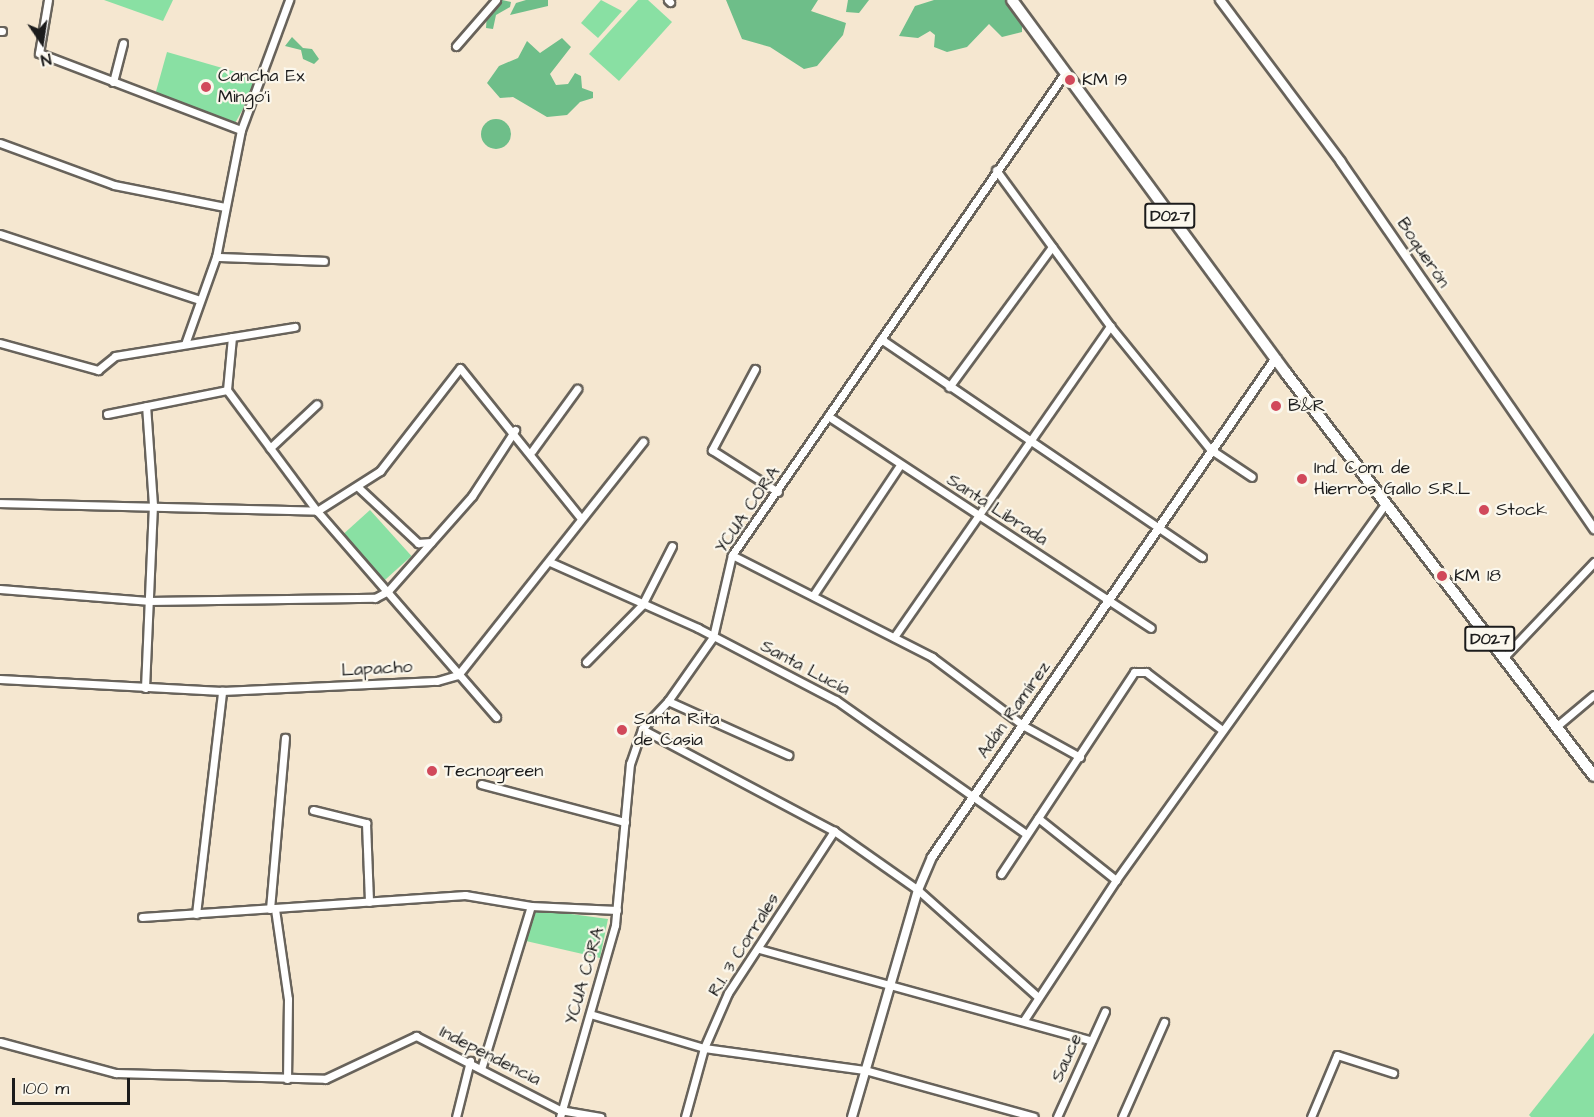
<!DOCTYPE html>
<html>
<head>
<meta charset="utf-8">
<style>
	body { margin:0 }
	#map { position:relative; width:1594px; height:1117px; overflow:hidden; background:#f5e7d0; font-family:"Architects Daughter",sans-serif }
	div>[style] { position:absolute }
	.green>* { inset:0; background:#89e0a3; transform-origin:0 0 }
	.forest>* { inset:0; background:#6ebe89 }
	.round { border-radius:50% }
	.roads { filter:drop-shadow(2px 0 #68635b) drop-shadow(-2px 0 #68635b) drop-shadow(0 2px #68635b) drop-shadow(0 -2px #68635b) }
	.minor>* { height:7px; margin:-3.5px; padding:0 3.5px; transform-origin:3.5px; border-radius:3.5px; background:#fff }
	.tertiary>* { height:8px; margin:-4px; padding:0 4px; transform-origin:4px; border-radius:4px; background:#fff }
	.primary>* { height:10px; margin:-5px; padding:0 5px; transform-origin:5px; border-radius:5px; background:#fff }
	.dots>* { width:16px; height:16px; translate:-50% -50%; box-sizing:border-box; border:3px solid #fbf7ec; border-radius:50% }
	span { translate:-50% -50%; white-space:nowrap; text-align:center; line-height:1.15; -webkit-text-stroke:4.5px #fbf7ec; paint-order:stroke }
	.shield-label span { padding:2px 4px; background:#fbf7ec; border:2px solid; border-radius:4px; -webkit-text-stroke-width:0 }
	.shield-label { font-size:16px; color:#1c1c1c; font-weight:700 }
	.poi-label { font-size:18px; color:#1c1c1c }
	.left { translate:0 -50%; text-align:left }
	.street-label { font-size:18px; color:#1c1c1c }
	.north { position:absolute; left:12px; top:12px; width:60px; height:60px; -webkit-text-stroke:4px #fbf7ec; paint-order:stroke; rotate:167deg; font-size:16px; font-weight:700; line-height:24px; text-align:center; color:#1c1c1c }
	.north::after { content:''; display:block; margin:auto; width:21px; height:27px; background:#1c1c1c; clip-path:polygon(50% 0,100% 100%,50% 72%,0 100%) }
	.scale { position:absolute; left:12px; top:1078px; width:118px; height:27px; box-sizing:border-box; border:3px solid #1c1c1c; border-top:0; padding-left:8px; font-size:18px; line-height:21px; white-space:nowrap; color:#1c1c1c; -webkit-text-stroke:4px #fbf7ec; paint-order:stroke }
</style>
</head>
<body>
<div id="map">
	<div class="green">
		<i style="clip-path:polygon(104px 0,173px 0,163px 21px)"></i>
		<i style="clip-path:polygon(601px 0,622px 11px,598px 38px,581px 23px)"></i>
		<i style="clip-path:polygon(638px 0,648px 0,672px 22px,619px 81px,589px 54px)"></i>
		<i style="clip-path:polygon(167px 52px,260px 79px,234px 125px,155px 95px)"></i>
		<i style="left:370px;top:510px;width:62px;height:38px;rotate:48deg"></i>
		<i style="clip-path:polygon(534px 909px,608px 919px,600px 958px,526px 941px)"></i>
		<i style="clip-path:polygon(1594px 1033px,1594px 1117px,1531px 1117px,1529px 1115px)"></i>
	</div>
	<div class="forest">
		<i style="clip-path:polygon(502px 0,511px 2px,510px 7px,496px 15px,493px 29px,486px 28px,487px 13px)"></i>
		<i style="clip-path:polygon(526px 0,548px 0,548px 6px,510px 15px,516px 3px)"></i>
		<i style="clip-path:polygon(726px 0,818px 0,811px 11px,846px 23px,843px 35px,817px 66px,804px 69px,770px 47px,742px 39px)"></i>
		<i style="clip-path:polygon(848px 0,869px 0,859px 13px,846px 12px)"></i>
		<i style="clip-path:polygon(934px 0,1007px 0,1022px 19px,1022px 32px,1002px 37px,989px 24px,967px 47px,947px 52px,934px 47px,935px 35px,930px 31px,918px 38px,899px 36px,915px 6px)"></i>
		<i style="clip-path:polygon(292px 37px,303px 48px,312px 49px,319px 59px,314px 64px,303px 59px,301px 50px,285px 46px)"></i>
		<i style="clip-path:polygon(562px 38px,571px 47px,550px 74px,556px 85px,568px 84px,575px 73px,581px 76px,582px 88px,593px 92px,593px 98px,580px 102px,567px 115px,547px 117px,513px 97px,500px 98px,487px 83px,499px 66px,518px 58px,527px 41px,540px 53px)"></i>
		<i class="round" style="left:481px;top:119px;width:30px;height:30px"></i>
	</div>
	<div class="roads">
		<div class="minor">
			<i style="left:48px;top:0;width:54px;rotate:99.6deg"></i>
			<i style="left:39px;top:53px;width:216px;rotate:20.9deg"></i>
			<i style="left:241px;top:130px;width:129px;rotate:101.1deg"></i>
			<i style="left:216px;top:257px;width:92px;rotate:109.6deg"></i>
			<i style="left:668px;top:0;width:3px;rotate:45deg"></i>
			<i style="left:0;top:31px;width:2px"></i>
			<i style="left:456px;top:46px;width:61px;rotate:-49deg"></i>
			<i style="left:113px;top:82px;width:40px;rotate:-75.6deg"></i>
			<i style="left:241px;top:130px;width:139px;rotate:-69.7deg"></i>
			<i style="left:0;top:143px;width:121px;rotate:20.2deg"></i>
			<i style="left:114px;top:185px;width:113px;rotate:11.2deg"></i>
			<i style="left:996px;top:170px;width:193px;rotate:53.8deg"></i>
			<i style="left:1110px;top:326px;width:159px;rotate:50.9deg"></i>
			<i style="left:1210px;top:449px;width:50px;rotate:33.7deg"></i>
			<i style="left:0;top:234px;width:210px;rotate:18.3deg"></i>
			<i style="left:216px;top:257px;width:108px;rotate:2.1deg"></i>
			<i style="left:232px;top:337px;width:53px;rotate:95.4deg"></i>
			<i style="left:227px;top:390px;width:151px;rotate:53.4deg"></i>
			<i style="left:317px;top:511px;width:273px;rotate:49deg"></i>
			<i style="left:881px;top:339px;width:388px;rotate:34.2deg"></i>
			<i style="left:0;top:343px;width:102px;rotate:15.4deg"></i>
			<i style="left:98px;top:370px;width:22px;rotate:-39deg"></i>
			<i style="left:115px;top:356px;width:182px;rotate:-9.2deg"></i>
			<i style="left:755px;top:369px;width:92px;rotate:118deg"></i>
			<i style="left:712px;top:450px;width:78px;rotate:32.5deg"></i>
			<i style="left:949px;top:387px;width:174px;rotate:-53.7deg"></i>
			<i style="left:107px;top:414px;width:122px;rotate:-11.3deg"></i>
			<i style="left:828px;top:416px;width:386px;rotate:33.3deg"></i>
			<i style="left:270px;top:448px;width:64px;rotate:-43.1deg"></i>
			<i style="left:532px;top:451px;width:77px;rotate:-54deg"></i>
			<i style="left:359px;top:488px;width:81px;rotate:43deg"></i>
			<i style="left:418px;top:543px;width:13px;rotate:-4deg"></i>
			<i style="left:0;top:503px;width:317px;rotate:1.4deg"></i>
			<i style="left:317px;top:511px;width:75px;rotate:-32.4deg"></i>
			<i style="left:380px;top:471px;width:130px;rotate:-52.2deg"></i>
			<i style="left:460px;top:368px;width:191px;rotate:51.2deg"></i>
			<i style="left:732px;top:555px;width:225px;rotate:27deg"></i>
			<i style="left:932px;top:657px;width:115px;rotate:36.9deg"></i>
			<i style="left:1024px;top:726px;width:64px;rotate:29deg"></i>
			<i style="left:550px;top:562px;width:162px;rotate:24deg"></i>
			<i style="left:698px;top:628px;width:156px;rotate:27.6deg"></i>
			<i style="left:836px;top:700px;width:232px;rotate:35.2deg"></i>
			<i style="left:0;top:589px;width:148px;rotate:4.6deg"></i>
			<i style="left:148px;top:601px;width:227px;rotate:-0.8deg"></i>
			<i style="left:375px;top:598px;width:15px;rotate:-28deg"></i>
			<i style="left:388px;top:591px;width:127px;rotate:-48.5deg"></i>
			<i style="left:472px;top:496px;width:79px;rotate:-56.9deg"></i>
			<i style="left:814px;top:594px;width:155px;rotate:-56.3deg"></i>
			<i style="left:894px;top:637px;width:379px;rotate:-55.2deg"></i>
			<i style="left:1504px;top:657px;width:131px;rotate:-46.5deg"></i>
			<i style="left:586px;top:662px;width:80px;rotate:-45.5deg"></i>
			<i style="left:642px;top:605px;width:66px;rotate:-63deg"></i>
			<i style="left:0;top:679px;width:222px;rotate:3.1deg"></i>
			<i style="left:222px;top:691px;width:215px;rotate:-2.7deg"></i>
			<i style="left:437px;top:681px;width:22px;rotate:-16deg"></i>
			<i style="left:458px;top:675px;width:298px;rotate:-51.6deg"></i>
			<i style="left:145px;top:688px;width:183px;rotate:-87.5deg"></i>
			<i style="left:153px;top:505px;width:99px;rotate:-94deg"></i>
			<i style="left:668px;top:701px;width:132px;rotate:24.2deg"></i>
			<i style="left:1557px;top:726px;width:48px;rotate:-40deg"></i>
			<i style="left:642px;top:729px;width:217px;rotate:28deg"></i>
			<i style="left:834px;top:831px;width:103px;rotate:35.1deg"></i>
			<i style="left:918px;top:890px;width:159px;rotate:41.7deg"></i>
			<i style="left:481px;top:784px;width:149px;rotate:14.8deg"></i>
			<i style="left:313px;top:810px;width:55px;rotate:13.8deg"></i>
			<i style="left:366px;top:823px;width:79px;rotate:87.8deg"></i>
			<i style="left:1038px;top:818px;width:100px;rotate:38.5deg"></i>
			<i style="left:1001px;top:874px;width:242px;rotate:-56.6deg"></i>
			<i style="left:1134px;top:672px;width:12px"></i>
			<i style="left:1146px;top:672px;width:96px;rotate:37.3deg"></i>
			<i style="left:270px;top:909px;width:172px;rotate:-85deg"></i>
			<i style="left:275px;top:909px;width:91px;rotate:81.8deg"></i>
			<i style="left:288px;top:999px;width:80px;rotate:90.7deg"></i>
			<i style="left:196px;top:914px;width:225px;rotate:-83.3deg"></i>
			<i style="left:142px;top:917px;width:324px;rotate:-3.9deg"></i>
			<i style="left:465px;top:895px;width:67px;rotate:9.5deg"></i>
			<i style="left:531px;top:906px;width:86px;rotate:2.7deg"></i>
			<i style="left:759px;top:949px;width:343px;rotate:15.4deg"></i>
			<i style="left:590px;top:1014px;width:119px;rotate:16.6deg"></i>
			<i style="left:704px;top:1048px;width:162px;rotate:7.8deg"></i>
			<i style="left:865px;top:1070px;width:175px;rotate:15.5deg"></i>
			<i style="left:1024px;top:1020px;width:168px;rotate:-56.7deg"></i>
			<i style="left:1116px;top:880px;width:462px;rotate:-54.4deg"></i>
			<i style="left:0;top:1042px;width:120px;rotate:15deg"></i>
			<i style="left:116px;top:1073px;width:209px;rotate:1.6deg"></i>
			<i style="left:325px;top:1079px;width:101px;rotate:-25.3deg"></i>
			<i style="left:416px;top:1036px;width:162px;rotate:27.2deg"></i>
			<i style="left:560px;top:1110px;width:41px;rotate:9.9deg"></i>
			<i style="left:482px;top:1066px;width:167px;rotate:-73deg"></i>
			<i style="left:456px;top:1117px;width:58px;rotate:-76deg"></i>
			<i style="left:560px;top:1117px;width:200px;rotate:-74deg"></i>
			<i style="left:615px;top:925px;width:162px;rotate:-84.7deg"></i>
			<i style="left:630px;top:764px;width:37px;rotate:-71deg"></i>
			<i style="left:642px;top:729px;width:38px;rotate:-47deg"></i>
			<i style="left:668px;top:701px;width:78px;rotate:-54.9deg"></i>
			<i style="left:713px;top:637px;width:84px;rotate:-77deg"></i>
			<i style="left:732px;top:555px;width:586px;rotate:-55.36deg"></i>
			<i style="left:685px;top:1117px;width:72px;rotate:-74.6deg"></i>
			<i style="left:704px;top:1048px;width:60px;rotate:-66.4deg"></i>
			<i style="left:728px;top:993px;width:194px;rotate:-56.8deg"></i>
			<i style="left:1057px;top:1117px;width:116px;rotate:-65.6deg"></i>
			<i style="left:1122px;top:1117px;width:104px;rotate:-66.1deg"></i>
			<i style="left:1311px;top:1117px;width:67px;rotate:-67.2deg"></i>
			<i style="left:1337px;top:1055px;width:59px;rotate:17.8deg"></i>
		</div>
		<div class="tertiary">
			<i style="left:1220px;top:0;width:202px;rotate:53.2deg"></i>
			<i style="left:1341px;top:162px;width:446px;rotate:55.4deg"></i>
			<i style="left:852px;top:1117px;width:236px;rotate:-73.8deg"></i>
			<i style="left:918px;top:890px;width:36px;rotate:-67deg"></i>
			<i style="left:932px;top:857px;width:606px;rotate:-55.42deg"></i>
		</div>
		<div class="primary">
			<i style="left:1012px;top:0;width:463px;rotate:53.7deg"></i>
			<i style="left:1286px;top:373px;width:507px;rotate:52.61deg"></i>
		</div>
	</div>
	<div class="dots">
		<i style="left:1070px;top:80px;background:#d1495b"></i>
		<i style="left:206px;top:87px;background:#d1495b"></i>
		<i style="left:1276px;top:406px;background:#d1495b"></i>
		<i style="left:1302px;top:479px;background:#d1495b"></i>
		<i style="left:1484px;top:510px;background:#d1495b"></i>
		<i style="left:1442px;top:576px;background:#d1495b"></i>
		<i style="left:622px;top:730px;background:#d1495b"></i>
		<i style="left:432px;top:771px;background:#d1495b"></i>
	</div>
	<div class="shield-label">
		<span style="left:1170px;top:216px">D027</span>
		<span style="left:1490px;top:639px">D027</span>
	</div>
	<div class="poi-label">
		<span class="left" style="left:218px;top:87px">Cancha Ex<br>Mingo'i</span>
		<span class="left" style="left:1082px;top:80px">KM 19</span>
		<span class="left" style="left:1288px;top:406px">B&amp;R</span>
		<span class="left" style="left:1314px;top:479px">Ind. Com. de<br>Hierros Gallo S.R.L</span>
		<span class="left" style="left:1496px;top:510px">Stock</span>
		<span class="left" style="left:1454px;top:576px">KM 18</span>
		<span class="left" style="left:634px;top:730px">Santa Rita<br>de Casia</span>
		<span class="left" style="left:444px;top:771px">Tecnogreen</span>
	</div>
	<div class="street-label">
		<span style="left:1423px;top:253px;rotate:56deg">Boquerón</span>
		<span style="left:748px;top:510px;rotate:-56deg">YCUA CORA</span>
		<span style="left:997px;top:510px;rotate:33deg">Santa Librada</span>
		<span style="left:805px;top:668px;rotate:28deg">Santa Lucía</span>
		<span style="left:377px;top:669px;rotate:-3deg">Lapacho</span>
		<span style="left:1014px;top:710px;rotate:-55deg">Adán Ramírez</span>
		<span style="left:744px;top:945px;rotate:-58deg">R.I. 3 Corrales</span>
		<span style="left:585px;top:976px;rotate:-74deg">YCUA CORA</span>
		<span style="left:490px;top:1056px;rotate:27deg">Independencia</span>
		<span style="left:1067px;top:1058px;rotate:-66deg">Sauce</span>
	</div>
	<div class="north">N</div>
	<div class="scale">100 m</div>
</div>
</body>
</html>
